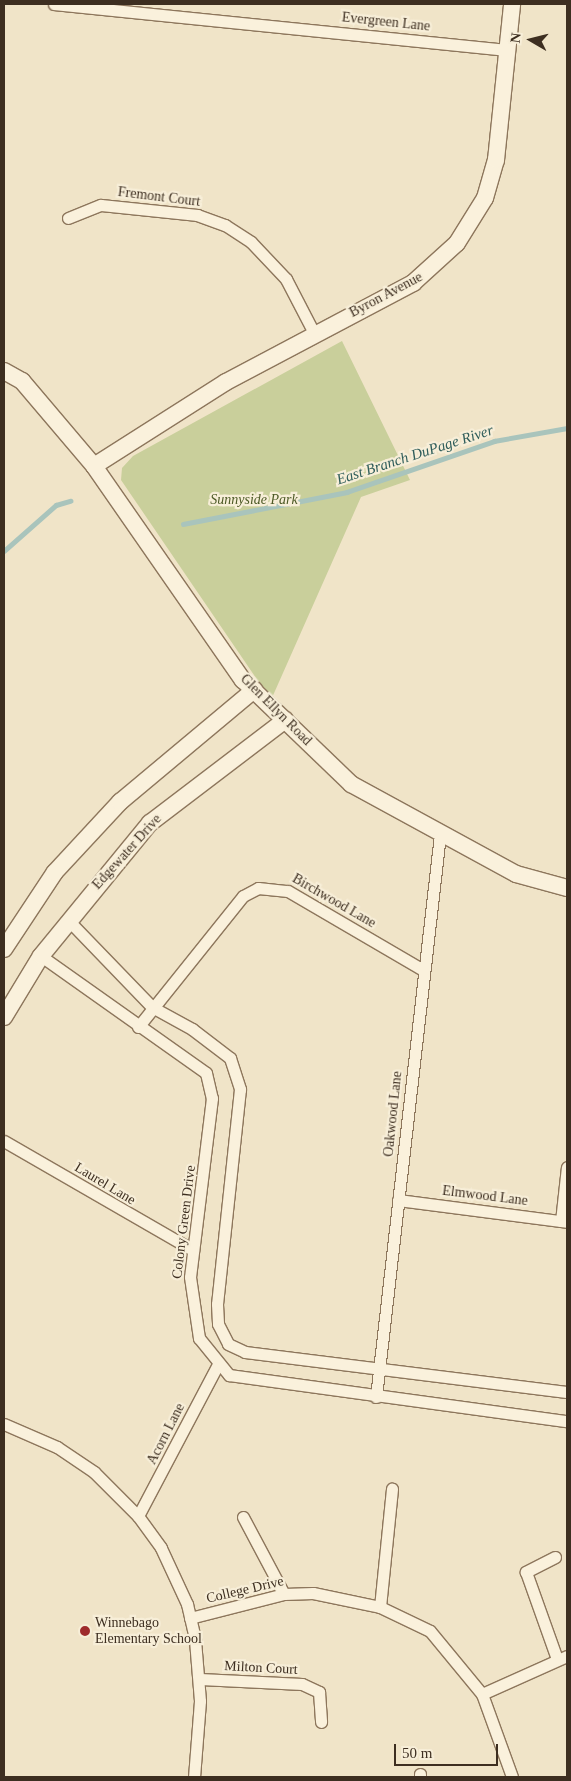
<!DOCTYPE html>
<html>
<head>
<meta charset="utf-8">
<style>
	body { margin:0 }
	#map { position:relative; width:571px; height:1781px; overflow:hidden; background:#f0e4c8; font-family:"Times New Roman",serif }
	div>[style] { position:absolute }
	.green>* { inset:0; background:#c9cf9b }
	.stream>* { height:4.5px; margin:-2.25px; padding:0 2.25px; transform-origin:2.25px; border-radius:2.25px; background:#a9c4bc }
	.roads { filter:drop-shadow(1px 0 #8d765c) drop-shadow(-1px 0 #8d765c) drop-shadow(0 1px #8d765c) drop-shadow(0 -1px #8d765c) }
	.street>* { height:11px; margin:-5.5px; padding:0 5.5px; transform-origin:5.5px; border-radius:5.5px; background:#faf1dc }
	.secondary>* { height:16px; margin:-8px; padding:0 8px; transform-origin:8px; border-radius:8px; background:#faf1dc }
	.dots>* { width:14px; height:14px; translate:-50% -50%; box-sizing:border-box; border:2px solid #f7eed8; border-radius:50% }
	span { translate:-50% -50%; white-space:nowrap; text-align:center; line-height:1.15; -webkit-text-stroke:4.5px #f7eed8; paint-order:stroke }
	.street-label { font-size:14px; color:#3d2e20 }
	.park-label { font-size:14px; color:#4d5a26; font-style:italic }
	.poi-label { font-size:14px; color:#3d2e20 }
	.left { translate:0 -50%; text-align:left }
	.water-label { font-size:15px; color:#2f5d5a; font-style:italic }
	.frame { position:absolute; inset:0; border:5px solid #3d2e20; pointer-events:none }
	.north { position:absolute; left:506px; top:15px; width:50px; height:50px; -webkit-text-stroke:4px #f7eed8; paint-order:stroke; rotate:278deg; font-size:14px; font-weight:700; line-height:20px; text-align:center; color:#3d2e20 }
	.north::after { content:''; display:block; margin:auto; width:18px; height:22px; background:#3d2e20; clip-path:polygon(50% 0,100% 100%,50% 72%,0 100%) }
	.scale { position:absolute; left:394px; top:1744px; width:104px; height:22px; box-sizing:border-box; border:2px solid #3d2e20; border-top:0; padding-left:6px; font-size:15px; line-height:18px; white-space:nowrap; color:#3d2e20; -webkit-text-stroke:4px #f7eed8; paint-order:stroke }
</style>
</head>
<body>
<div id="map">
	<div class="green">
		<i style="clip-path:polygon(342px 341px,410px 480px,361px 497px,271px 700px,121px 480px,122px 468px,133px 456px)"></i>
	</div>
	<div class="stream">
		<i style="left:183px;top:524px;width:167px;rotate:-11deg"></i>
		<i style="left:347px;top:492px;width:156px;rotate:-19.1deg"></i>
		<i style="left:494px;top:441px;width:74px;rotate:-10.1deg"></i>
		<i style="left:4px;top:551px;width:69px;rotate:-41.5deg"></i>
		<i style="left:56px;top:505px;width:15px;rotate:-16deg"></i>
	</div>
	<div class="roads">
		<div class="street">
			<i style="left:54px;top:4px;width:455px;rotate:5.8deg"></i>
			<i style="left:68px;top:218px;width:35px;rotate:-22deg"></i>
			<i style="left:101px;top:205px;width:97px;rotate:5.9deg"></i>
			<i style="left:197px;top:215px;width:30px;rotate:20deg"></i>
			<i style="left:225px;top:225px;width:31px;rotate:33deg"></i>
			<i style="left:251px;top:242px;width:51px;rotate:46.6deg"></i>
			<i style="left:286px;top:279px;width:61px;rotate:62.6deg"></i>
			<i style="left:69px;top:921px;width:120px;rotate:46deg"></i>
			<i style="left:152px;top:1007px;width:46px;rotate:28.8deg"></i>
			<i style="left:192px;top:1029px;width:48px;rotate:37.3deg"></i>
			<i style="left:230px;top:1058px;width:33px;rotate:72deg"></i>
			<i style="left:240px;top:1089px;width:216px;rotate:96.1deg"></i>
			<i style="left:217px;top:1304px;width:20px;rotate:87deg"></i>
			<i style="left:218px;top:1324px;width:22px;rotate:63deg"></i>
			<i style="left:228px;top:1344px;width:19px;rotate:25deg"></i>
			<i style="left:245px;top:1352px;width:324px;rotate:7.1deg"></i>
			<i style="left:41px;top:956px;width:202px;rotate:35.3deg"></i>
			<i style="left:206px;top:1073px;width:26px;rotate:77deg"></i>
			<i style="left:212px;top:1098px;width:180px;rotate:97deg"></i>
			<i style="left:190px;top:1277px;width:62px;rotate:81.6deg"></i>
			<i style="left:199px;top:1338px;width:48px;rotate:51deg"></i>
			<i style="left:229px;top:1375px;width:341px;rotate:7.8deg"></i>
			<i style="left:138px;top:1027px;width:168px;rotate:-51.3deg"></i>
			<i style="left:243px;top:896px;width:17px;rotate:-28deg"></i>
			<i style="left:258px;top:888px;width:30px;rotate:6deg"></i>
			<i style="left:288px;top:891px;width:156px;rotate:30.3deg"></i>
			<i style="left:4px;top:1141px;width:218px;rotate:30deg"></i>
			<i style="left:398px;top:1200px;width:170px;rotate:7.4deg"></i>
			<i style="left:561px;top:1221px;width:54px;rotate:-83.7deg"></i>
			<i style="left:376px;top:1397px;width:567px;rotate:-83.51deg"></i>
			<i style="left:4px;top:1424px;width:58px;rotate:23.5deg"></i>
			<i style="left:57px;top:1447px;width:45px;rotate:34deg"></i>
			<i style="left:94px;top:1472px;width:62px;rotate:45deg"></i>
			<i style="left:138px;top:1516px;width:39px;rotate:54deg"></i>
			<i style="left:161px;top:1548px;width:62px;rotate:65.1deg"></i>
			<i style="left:187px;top:1604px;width:37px;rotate:77deg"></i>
			<i style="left:195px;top:1640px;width:61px;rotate:85.3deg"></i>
			<i style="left:200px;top:1701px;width:76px;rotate:94.5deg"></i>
			<i style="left:138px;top:1516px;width:172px;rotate:-62.2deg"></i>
			<i style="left:243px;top:1517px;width:87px;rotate:62deg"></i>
			<i style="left:555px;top:1557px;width:33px;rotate:153deg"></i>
			<i style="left:526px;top:1572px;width:92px;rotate:70.4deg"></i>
			<i style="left:380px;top:1607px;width:119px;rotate:-84.2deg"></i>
			<i style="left:190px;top:1618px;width:97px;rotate:-14.3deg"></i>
			<i style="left:284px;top:1594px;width:29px;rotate:-2deg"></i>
			<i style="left:313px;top:1593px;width:68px;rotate:11.8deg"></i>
			<i style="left:380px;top:1607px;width:55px;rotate:25.6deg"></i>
			<i style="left:430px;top:1631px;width:82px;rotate:50.5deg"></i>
			<i style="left:482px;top:1694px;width:88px;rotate:70.1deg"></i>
			<i style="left:200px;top:1679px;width:102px;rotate:2.8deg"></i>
			<i style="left:302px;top:1684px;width:19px;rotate:25deg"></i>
			<i style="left:319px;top:1692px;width:30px;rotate:86deg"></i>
			<i style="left:482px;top:1694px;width:93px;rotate:-24.1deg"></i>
			<i style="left:420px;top:1774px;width:3px;rotate:90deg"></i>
		</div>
		<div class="secondary">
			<i style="left:4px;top:371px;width:21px;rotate:29deg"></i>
			<i style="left:22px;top:381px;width:111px;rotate:49.7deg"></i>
			<i style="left:94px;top:466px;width:261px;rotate:55.2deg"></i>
			<i style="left:243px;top:680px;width:150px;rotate:43.9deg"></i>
			<i style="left:351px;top:784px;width:188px;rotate:28.6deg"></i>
			<i style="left:516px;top:874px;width:53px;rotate:15.4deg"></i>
			<i style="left:94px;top:466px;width:156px;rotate:-32.5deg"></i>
			<i style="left:226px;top:382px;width:212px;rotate:-27.9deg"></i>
			<i style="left:413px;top:283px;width:59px;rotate:-42.3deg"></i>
			<i style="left:457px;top:243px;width:53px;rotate:-58.1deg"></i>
			<i style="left:485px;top:198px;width:40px;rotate:-74deg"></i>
			<i style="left:496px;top:160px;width:157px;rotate:-84.1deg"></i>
			<i style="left:4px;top:949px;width:92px;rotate:-56.5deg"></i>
			<i style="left:55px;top:872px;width:96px;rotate:-47.1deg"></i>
			<i style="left:120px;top:802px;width:175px;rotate:-39.9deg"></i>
			<i style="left:4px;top:1017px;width:71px;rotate:-58.8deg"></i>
			<i style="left:41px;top:956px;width:172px;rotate:-50.7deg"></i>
			<i style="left:150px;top:823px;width:170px;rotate:-37.3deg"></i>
		</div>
	</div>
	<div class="dots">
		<i style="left:85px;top:1631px;background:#9e2a2b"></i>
	</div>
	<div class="street-label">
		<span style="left:386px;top:22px;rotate:6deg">Evergreen Lane</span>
		<span style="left:159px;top:197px;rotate:7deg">Fremont Court</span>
		<span style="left:386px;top:295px;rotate:-28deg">Byron Avenue</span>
		<span style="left:276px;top:710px;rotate:45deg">Glen Ellyn Road</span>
		<span style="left:127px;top:852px;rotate:-48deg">Edgewater Drive</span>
		<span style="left:334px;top:901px;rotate:30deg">Birchwood Lane</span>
		<span style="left:393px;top:1114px;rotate:-84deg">Oakwood Lane</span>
		<span style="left:105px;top:1184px;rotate:31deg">Laurel Lane</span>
		<span style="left:485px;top:1196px;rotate:7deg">Elmwood Lane</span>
		<span style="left:184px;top:1222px;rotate:-83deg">Colony Green Drive</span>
		<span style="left:166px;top:1434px;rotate:-63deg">Acorn Lane</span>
		<span style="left:245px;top:1590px;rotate:-13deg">College Drive</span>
		<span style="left:261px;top:1668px;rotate:3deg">Milton Court</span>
	</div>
	<div class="park-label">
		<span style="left:254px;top:500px">Sunnyside Park</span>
	</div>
	<div class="poi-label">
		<span class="left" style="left:95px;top:1631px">Winnebago<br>Elementary School</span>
	</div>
	<div class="water-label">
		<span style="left:415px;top:455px;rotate:-18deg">East Branch DuPage River</span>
	</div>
	<div class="frame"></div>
	<div class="north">N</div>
	<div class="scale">50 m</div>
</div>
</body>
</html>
